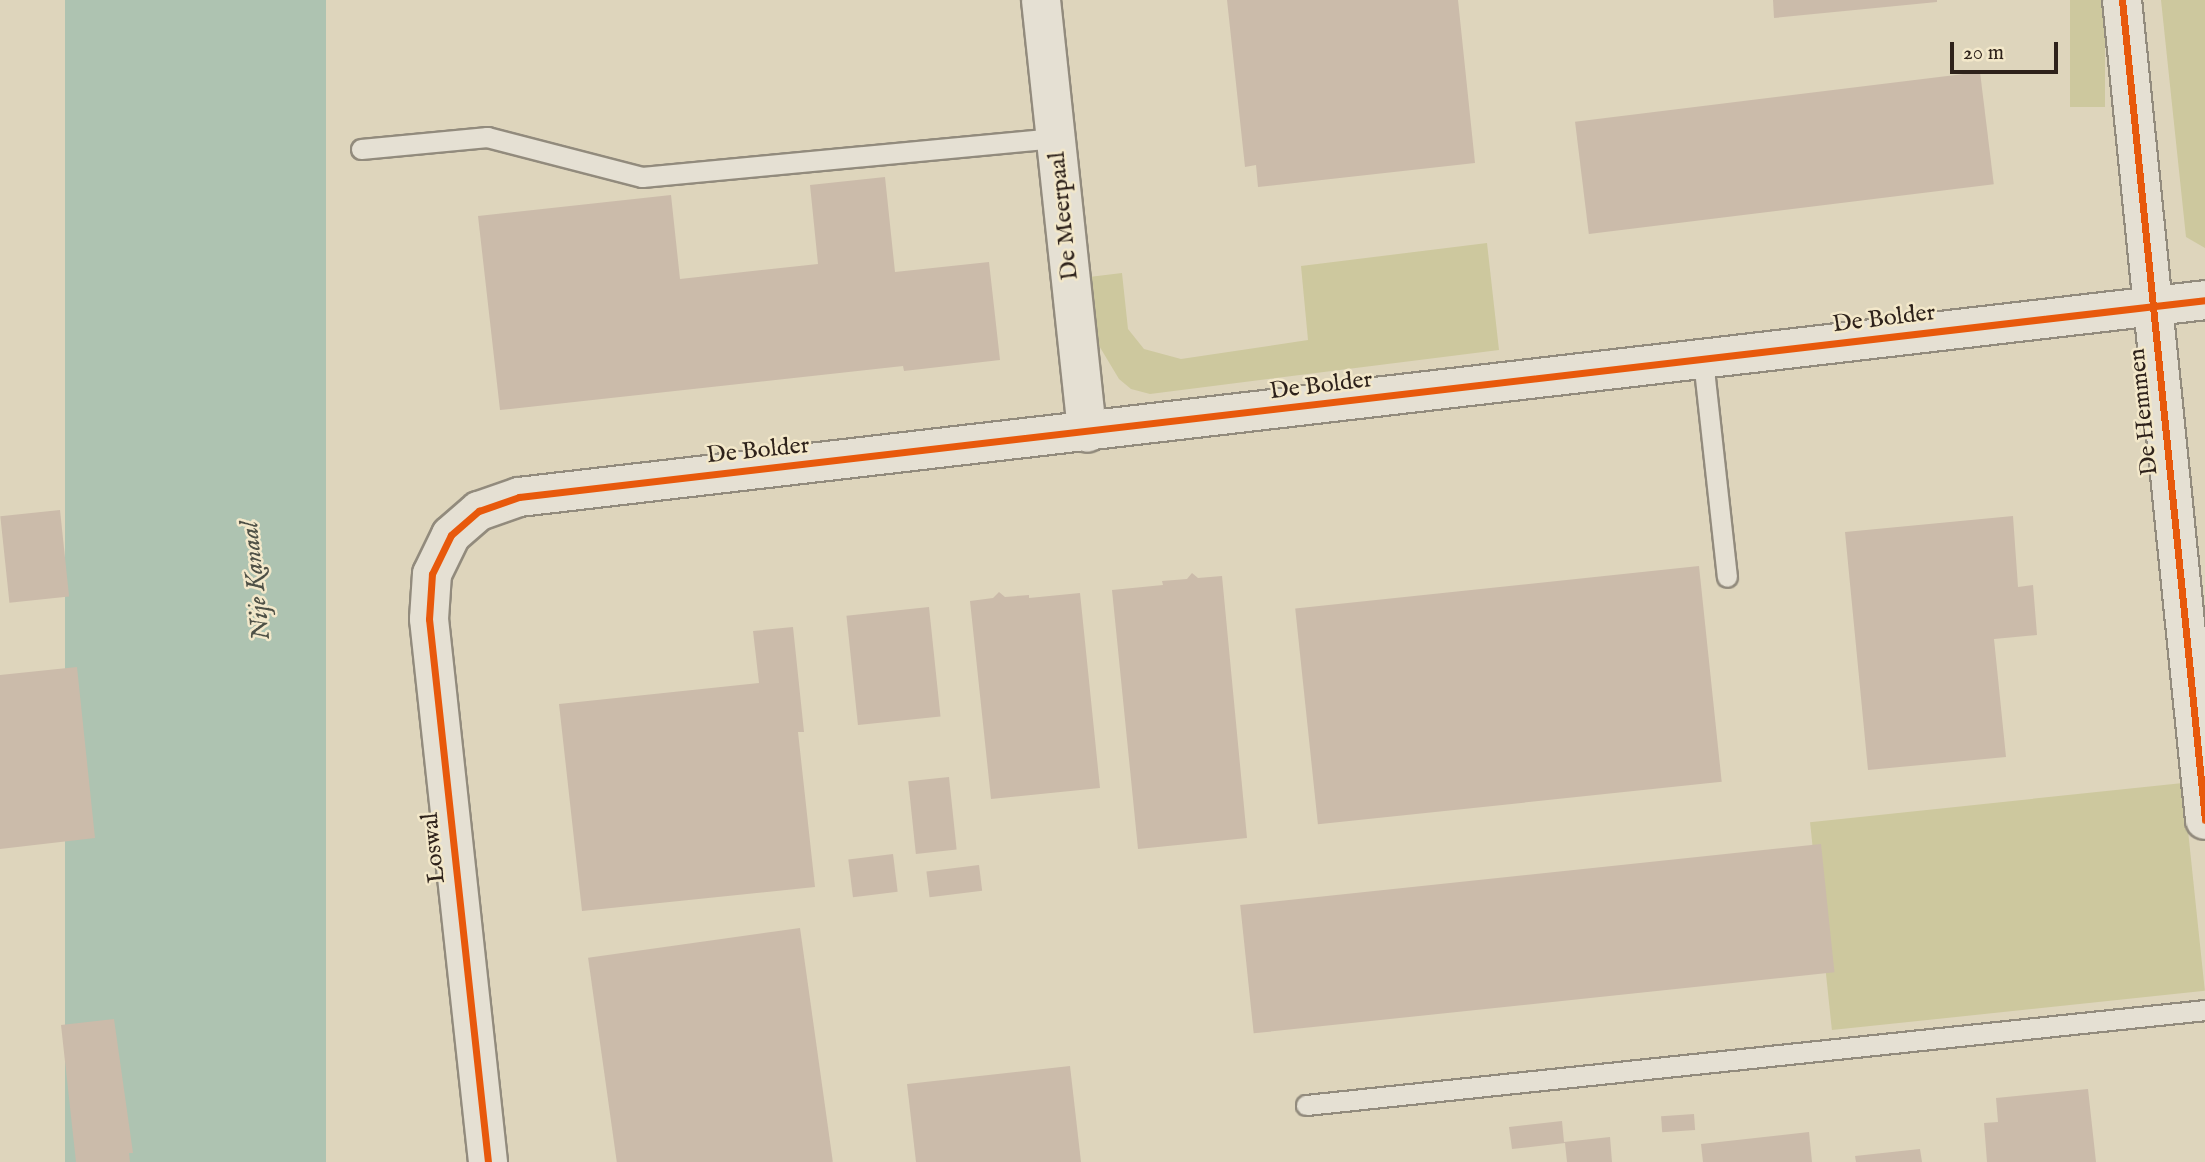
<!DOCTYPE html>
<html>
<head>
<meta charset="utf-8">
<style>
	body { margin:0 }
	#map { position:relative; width:2205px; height:1162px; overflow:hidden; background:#ded5bc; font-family:"IM FELL English",serif }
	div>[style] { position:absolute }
	.green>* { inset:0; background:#cdc89e; transform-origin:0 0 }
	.water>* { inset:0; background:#aec3b1; transform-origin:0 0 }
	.building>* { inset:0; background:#cbbbaa; transform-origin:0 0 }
	.roads { filter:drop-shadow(2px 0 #928b7d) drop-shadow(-2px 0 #928b7d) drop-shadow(0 2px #928b7d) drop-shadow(0 -2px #928b7d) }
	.service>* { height:19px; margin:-9.5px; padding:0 9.5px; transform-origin:9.5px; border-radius:9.5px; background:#e5e0d3 }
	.minor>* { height:38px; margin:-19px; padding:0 19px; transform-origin:19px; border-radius:19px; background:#e5e0d3 }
	.cycleway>* { height:7px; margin:-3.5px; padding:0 3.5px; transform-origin:3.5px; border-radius:3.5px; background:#e8590c }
	span { translate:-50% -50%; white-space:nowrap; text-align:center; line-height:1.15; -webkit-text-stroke:5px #f3e8ca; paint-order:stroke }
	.street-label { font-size:24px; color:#2e221b }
	.water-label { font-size:26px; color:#4e5046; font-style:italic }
	.scale { position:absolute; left:1950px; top:42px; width:108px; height:32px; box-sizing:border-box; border:4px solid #2e221b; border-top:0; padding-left:9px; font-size:21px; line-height:24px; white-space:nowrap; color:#2e221b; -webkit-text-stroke:5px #f3e8ca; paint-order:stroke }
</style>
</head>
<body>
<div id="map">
	<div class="green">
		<i style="left:2070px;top:0;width:35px;height:107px"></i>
		<i style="clip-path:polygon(2161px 0,2205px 0,2205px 248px,2186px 237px)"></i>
		<i style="clip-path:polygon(1487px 243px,1499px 350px,1150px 394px,1131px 389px,1119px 379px,1098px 344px,1089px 277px,1122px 273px,1128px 329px,1144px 349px,1181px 359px,1308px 340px,1301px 266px)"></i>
		<i style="left:2183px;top:783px;width:209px;height:375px;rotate:84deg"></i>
	</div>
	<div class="water">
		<i style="left:65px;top:0;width:261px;height:1168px"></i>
	</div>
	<div class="building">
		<i style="clip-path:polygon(1227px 0,1458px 0,1475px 163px,1258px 187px,1256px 165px,1245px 167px)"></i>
		<i style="clip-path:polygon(1773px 0,1937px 0,1937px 2px,1774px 18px)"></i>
		<i style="left:1980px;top:72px;width:113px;height:408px;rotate:83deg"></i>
		<i style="clip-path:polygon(885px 177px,895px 272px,989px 262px,1000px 360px,904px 371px,903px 366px,500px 410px,478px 216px,671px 195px,680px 279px,818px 264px,810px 185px)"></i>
		<i style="left:60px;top:510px;width:87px;height:60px;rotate:84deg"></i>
		<i style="clip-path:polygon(2013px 516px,2018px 587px,2033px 585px,2037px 635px,1994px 639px,2006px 757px,1868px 770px,1845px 532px)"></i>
		<i style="left:1699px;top:566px;width:217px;height:406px;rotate:84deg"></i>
		<i style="clip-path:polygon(1192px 573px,1198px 578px,1222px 576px,1247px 838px,1138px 849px,1112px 590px,1163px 585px,1162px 581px,1187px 579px)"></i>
		<i style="clip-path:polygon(999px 592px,1005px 597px,1029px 595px,1029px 598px,1080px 593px,1100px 788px,991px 799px,970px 601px,993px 598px)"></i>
		<i style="left:929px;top:607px;width:110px;height:83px;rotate:84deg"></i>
		<i style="clip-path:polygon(793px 627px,804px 732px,798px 732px,815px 887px,582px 911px,559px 704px,759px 683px,753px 631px)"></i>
		<i style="clip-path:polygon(77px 667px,95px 838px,0 849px,0 675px)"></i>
		<i style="left:949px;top:777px;width:73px;height:41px;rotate:84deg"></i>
		<i style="left:1821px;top:844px;width:129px;height:584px;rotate:84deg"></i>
		<i style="left:893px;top:854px;width:38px;height:45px;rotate:83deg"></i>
		<i style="left:979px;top:865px;width:26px;height:53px;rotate:83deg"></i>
		<i style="left:800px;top:928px;width:236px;height:214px;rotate:82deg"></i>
		<i style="clip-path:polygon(114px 1019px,133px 1153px,129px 1153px,130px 1162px,76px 1162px,61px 1025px)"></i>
		<i style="clip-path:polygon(1070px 1066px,1081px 1162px,916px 1162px,907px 1084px)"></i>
		<i style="clip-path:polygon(2088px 1089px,2096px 1162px,1987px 1162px,1984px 1123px,1998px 1122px,1996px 1098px)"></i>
		<i style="left:1694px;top:1114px;width:16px;height:33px;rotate:86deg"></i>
		<i style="clip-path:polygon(1562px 1121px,1564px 1142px,1610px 1137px,1612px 1162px,1567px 1162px,1565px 1143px,1512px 1149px,1509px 1127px)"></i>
		<i style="clip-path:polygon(1809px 1132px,1812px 1162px,1703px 1162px,1701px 1144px)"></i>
		<i style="clip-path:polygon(1920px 1149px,1922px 1162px,1856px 1162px,1855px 1156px)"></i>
	</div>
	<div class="roads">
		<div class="service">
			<i style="left:361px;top:149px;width:127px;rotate:-5.4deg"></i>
			<i style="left:487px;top:137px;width:160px;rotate:14.5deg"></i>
			<i style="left:642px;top:177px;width:415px;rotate:-5.4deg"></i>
			<i style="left:1703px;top:360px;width:218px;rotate:83.7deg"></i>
			<i style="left:1306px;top:1105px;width:904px;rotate:-6.03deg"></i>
		</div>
		<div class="minor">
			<i style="left:1041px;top:0;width:435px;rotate:83.9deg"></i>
			<i style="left:2122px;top:0;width:824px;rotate:84.22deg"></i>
			<i style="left:488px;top:1162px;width:546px;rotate:-96.2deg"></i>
			<i style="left:429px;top:619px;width:45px;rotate:-86.2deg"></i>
			<i style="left:432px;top:574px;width:43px;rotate:-64deg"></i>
			<i style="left:451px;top:535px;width:37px;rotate:-41deg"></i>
			<i style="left:479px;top:511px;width:42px;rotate:-19.3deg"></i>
			<i style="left:519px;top:497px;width:1697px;rotate:-6.66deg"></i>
		</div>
	</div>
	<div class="cycleway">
		<i style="left:2122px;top:0;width:824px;rotate:84.22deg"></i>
		<i style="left:488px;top:1162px;width:546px;rotate:-96.2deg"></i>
		<i style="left:429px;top:619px;width:45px;rotate:-86.2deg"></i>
		<i style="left:432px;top:574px;width:43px;rotate:-64deg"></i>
		<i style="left:451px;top:535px;width:37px;rotate:-41deg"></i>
		<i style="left:479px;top:511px;width:42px;rotate:-19.3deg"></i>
		<i style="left:519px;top:497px;width:1697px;rotate:-6.66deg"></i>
	</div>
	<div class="street-label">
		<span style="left:1064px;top:216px;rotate:-96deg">De Meerpaal</span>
		<span style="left:1884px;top:319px;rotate:-7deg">De Bolder</span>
		<span style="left:1321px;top:386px;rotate:-7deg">De Bolder</span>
		<span style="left:2144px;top:412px;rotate:-96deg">De Hemmen</span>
		<span style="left:758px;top:451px;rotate:-6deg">De Bolder</span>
		<span style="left:434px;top:848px;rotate:-96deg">Loswal</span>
	</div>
	<div class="water-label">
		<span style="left:256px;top:581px;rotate:-96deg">Nije Kanaal</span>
	</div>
	<div class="scale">20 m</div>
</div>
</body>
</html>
